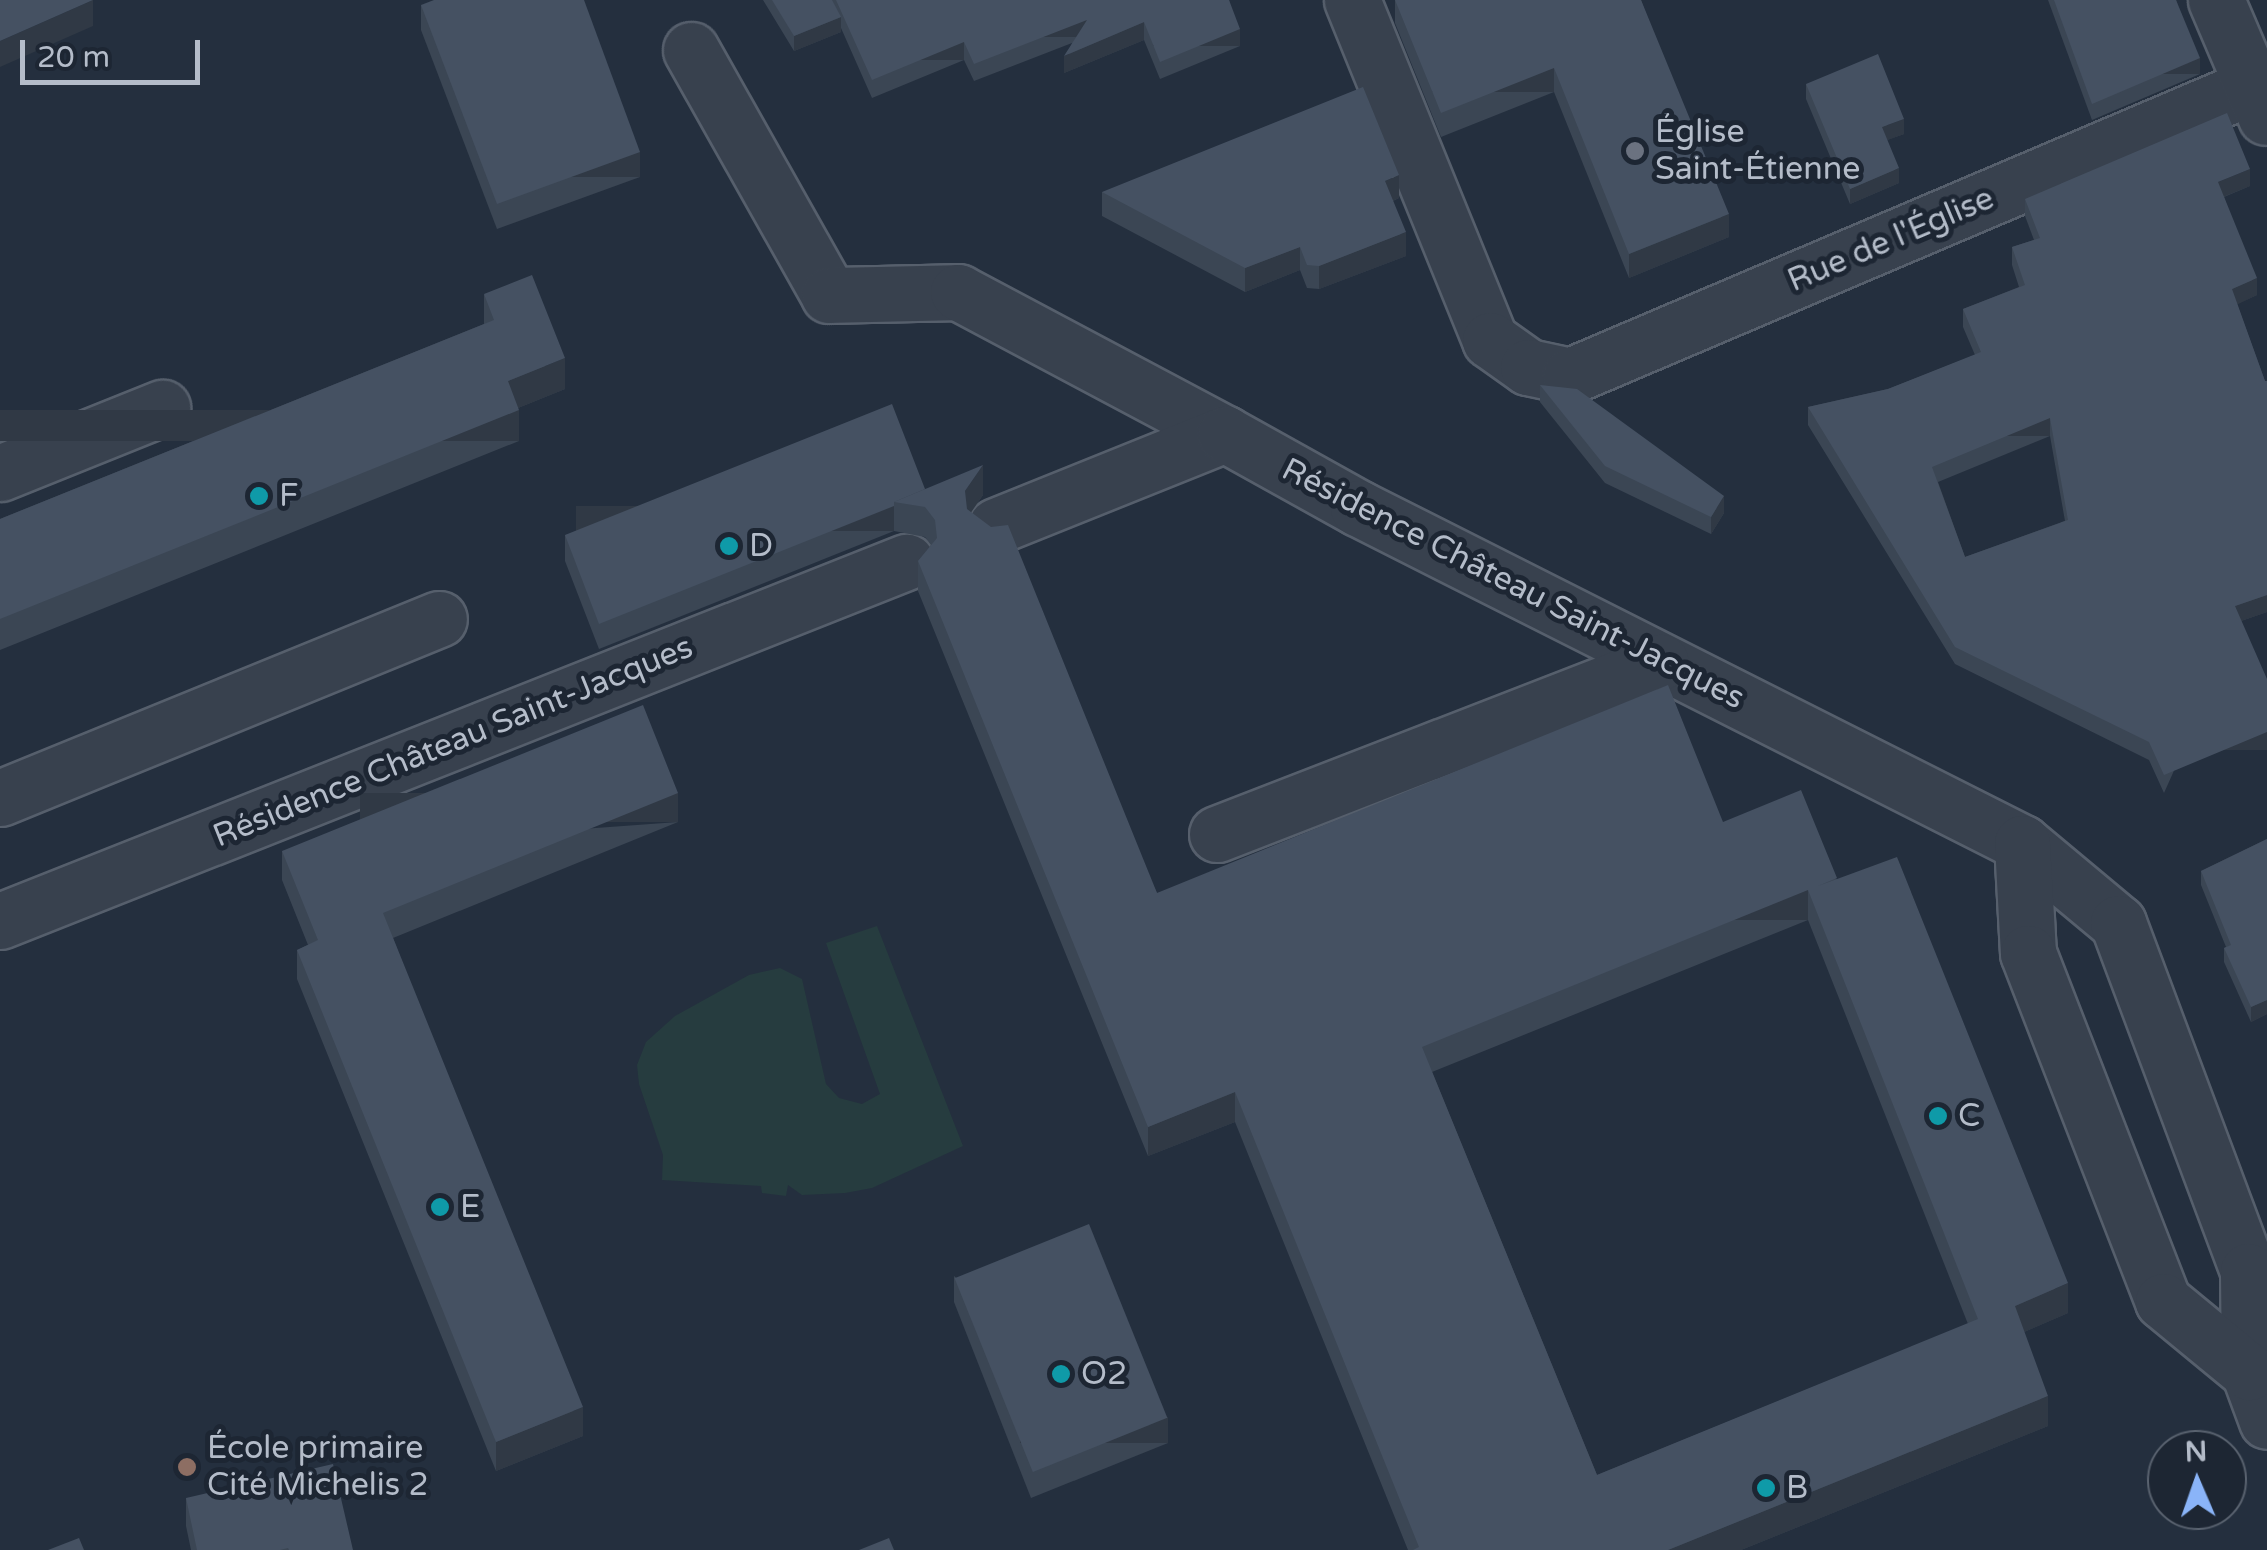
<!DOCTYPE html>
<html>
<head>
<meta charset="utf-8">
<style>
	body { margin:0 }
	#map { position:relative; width:2267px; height:1550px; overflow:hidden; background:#242f3e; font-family:"Varela Round",sans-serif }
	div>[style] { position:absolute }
	.green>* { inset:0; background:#263c3f }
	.roads { filter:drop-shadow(2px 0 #565f6c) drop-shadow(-2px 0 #565f6c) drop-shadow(0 2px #565f6c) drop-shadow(0 -2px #565f6c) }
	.minor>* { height:55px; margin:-27.5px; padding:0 27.5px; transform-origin:27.5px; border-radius:27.5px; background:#38414e }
	.wall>* { inset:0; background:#3b4654 }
	.shaded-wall>* { inset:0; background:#303945; transform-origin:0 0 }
	.building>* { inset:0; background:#455162; transform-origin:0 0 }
	.dots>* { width:28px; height:28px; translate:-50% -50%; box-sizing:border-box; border:5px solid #1d2633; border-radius:50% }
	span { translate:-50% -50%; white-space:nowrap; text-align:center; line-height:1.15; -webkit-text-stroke:10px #1d2633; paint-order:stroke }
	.poi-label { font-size:32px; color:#b4bcc9 }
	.left { translate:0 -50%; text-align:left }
	.street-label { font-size:32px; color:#b4bcc9 }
	.north { position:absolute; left:2147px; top:1430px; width:100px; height:100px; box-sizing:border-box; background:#1d2633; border:2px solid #59626f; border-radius:50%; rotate:358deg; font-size:28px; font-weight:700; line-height:40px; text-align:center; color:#b4bcc9 }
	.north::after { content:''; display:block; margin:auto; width:35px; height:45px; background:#8ab4f8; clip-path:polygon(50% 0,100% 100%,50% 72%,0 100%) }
	.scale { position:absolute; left:20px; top:40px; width:180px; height:45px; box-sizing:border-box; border:5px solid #b4bcc9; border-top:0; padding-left:12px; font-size:30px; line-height:35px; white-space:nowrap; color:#b4bcc9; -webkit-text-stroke:8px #1d2633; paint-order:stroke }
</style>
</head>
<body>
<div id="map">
	<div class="green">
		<i style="clip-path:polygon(877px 926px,963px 1146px,872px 1188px,845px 1193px,802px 1195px,788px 1185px,786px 1196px,762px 1193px,761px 1186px,662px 1180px,663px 1155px,639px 1084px,637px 1065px,646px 1042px,675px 1016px,749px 975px,780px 968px,802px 979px,826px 1084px,839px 1098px,862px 1104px,880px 1094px,826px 943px)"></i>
	</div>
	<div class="roads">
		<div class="minor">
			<i style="left:1352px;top:0;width:367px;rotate:67.9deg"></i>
			<i style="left:1490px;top:340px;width:47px;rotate:35.4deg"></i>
			<i style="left:1528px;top:367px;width:43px;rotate:12.1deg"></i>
			<i style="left:1570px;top:376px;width:741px;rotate:-23.04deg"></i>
			<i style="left:2216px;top:0;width:127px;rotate:66.9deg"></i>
			<i style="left:691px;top:50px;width:281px;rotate:60.6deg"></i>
			<i style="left:829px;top:295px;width:129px;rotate:-1.3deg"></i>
			<i style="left:958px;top:292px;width:302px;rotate:28deg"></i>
			<i style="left:0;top:473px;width:175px;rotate:-21.9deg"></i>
			<i style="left:996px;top:526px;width:247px;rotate:-21.9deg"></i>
			<i style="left:1225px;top:434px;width:152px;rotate:29.1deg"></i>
			<i style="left:1358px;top:508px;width:744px;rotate:26.77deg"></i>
			<i style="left:2022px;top:843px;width:125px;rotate:39.8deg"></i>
			<i style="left:2118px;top:923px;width:371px;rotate:69.5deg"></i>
			<i style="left:2248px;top:1271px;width:101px;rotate:89.4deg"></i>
			<i style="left:2249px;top:1372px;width:52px;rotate:69.8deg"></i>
			<i style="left:0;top:798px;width:474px;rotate:-22.2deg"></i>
			<i style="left:1217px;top:834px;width:476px;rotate:-21.2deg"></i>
			<i style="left:2022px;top:843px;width:110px;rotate:86.9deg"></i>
			<i style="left:2028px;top:953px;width:373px;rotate:68.8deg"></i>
			<i style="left:2163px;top:1301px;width:112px;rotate:39.5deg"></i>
			<i style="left:0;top:921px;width:975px;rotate:-21.62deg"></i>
		</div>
	</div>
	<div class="wall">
		<i style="clip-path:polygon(763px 0,1229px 0,1240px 46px,1160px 79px,1144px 40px,1064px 73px,1072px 43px,974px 81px,964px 60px,872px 98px,841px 28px,841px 32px,794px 51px)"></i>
		<i style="clip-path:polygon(1395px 0,1641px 0,1729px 237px,1629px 278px,1554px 92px,1441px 137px,1395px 23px)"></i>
		<i style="clip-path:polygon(2048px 0,2176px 0,2200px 74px,2092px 120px)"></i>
		<i style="clip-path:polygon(421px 5px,640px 177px,497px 229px,421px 30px)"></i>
		<i style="clip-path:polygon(1806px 84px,1904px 134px,1887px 140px,1899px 183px,1850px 204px,1806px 99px)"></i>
		<i style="clip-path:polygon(evenodd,2250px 186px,2224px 197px,2257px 295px,2237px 304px,2265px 381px,2267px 381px,2267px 612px,2241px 621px,2164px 793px,2149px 760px,1955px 664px,1808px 425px,1808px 407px,1888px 389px,1975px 355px,1963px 327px,1963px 309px,2019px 287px,2012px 265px,2012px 247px,2034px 240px,2025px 216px,2025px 199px,2250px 186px,2050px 436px,2065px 521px,1965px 557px,1938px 482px,2050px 436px)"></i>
		<i style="clip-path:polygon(1102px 192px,1399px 198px,1393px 201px,1406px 256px,1319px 289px,1307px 288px,1300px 270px,1245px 292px,1102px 216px)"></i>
		<i style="clip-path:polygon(484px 294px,565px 389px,518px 408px,519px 441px,0 650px,0 519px,484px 324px)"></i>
		<i style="clip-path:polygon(1540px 385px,1724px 513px,1711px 534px,1605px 483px,1540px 402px)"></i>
		<i style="clip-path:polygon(evenodd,925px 489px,983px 495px,971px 512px,1157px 893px,1723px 822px,1837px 879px,2068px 1313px,2024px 1332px,2048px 1426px,1741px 1550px,1408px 1550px,1235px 1122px,1148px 1156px,918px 591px,918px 561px,931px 545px,925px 537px,894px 531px,599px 649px,565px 561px,565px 535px,925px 489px,1808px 920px,1968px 1324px,1597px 1475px,1432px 1072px,1808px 920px)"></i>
		<i style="clip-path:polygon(678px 822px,393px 938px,583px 1436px,496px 1471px,297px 979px,297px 950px,308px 945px,282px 880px,282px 851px)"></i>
		<i style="clip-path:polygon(2267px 839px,2267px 1014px,2251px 1022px,2224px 962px,2224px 948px,2226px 947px,2201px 885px,2201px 871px)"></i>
		<i style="clip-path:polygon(954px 1276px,1168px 1443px,1031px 1498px,954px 1302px)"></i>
		<i style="clip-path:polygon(186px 1498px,353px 1550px,191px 1550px,186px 1526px)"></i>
	</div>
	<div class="shaded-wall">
		<i style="clip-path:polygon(93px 0,93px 26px,0 67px,0 41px)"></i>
		<i style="clip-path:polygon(841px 17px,841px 32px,794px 51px,794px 36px)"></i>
		<i style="left:1087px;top:20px;width:17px;height:121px;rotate:90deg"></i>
		<i style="clip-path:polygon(1144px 22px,1144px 40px,1064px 73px,1064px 56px)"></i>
		<i style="left:1240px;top:29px;width:17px;height:87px;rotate:90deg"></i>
		<i style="left:964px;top:42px;width:18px;height:100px;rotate:90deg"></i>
		<i style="left:2200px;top:58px;width:16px;height:117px;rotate:90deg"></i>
		<i style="left:1554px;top:68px;width:24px;height:122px;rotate:90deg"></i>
		<i style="clip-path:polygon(1904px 119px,1904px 134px,1882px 142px,1882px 127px)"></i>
		<i style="left:640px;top:152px;width:25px;height:152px;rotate:90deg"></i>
		<i style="clip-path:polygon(1899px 168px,1899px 183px,1850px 204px,1850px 189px)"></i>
		<i style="clip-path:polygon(2250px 169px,2250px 186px,2218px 199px,2218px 182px)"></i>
		<i style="clip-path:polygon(1399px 175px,1399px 198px,1385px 204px,1385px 181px)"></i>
		<i style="clip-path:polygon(1729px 214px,1729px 237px,1629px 278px,1629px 254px)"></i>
		<i style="clip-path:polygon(1406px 232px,1406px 256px,1319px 289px,1319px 266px)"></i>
		<i style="clip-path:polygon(1300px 247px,1300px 270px,1245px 292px,1245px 268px)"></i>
		<i style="clip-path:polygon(2257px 278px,2257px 295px,2232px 307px,2232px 289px)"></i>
		<i style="clip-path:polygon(565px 358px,565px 389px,508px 412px,508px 381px)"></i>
		<i style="left:519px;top:410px;width:31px;height:560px;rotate:90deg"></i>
		<i style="left:2050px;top:418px;width:18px;height:128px;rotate:90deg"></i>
		<i style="clip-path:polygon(983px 465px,983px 495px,965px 521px,965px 491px)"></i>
		<i style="clip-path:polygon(1724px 496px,1724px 513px,1711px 534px,1711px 517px)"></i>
		<i style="left:894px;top:506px;width:25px;height:318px;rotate:90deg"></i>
		<i style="clip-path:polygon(2267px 595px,2267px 612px,2235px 623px,2235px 606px)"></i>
		<i style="left:2267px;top:732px;width:18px;height:112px;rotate:90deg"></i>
		<i style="left:678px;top:793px;width:29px;height:318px;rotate:90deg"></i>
		<i style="left:1808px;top:890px;width:30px;height:417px;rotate:90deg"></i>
		<i style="clip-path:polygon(2267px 1000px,2267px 1014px,2251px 1022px,2251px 1007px)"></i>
		<i style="clip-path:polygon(1235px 1092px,1235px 1122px,1148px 1156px,1148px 1127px)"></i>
		<i style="clip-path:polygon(2068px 1283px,2068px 1313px,2015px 1336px,2015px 1306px)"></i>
		<i style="clip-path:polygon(2048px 1396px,2048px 1426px,1741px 1550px,1668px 1550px)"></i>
		<i style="clip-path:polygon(583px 1407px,583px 1436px,496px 1471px,496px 1442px)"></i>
		<i style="left:1168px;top:1417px;width:26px;height:148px;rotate:90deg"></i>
	</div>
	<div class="building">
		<i style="clip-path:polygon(0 0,93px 0,0 41px)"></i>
		<i style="clip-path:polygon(434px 0,584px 0,640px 152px,497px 204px,421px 5px)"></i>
		<i style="clip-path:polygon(772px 0,832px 0,841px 17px,794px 36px)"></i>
		<i style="clip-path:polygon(836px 0,1229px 0,1240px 29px,1160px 62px,1144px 22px,1064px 56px,1087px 20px,974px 64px,964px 42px,872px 80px)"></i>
		<i style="clip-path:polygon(1395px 0,1641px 0,1729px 214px,1629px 254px,1554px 68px,1441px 113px)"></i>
		<i style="clip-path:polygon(2054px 0,2176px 0,2200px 58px,2092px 104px)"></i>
		<i style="clip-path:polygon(1878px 54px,1904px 119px,1882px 127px,1899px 168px,1850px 189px,1806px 84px)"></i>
		<i style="clip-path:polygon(1363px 87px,1399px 175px,1385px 181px,1406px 232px,1319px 266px,1307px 265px,1300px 247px,1245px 268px,1102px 192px)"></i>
		<i style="clip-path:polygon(evenodd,2227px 113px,2250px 169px,2218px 182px,2257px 278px,2232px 289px,2265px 381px,2267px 381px,2267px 595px,2235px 606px,2267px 679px,2267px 732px,2164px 775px,2149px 742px,1955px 647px,1808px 407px,1888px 389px,1981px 352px,1963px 309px,2025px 285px,2012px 247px,2040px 238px,2025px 199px,2227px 113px,2050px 418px,2068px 520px,1965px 557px,1932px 467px,2050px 418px)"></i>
		<i style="clip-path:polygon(532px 275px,565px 358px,508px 381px,519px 410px,0 619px,0 519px,494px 320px,484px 294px)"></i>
		<i style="clip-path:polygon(1540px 385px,1577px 389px,1724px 496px,1711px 517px,1605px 466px)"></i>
		<i style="clip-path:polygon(892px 404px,925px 489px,894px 502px,894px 506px,599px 624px,565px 535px)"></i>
		<i style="clip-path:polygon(evenodd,983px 465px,965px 491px,967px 509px,991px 527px,1008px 525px,1157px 893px,1668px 685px,1723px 822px,1801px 790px,1837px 878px,1818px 886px,1897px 857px,2068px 1283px,2015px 1306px,2048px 1396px,1668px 1550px,1413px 1550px,1419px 1547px,1235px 1092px,1148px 1127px,918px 561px,937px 538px,935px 520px,925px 507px,894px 502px,983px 465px,1808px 890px,1978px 1319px,1597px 1475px,1422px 1047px,1808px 890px)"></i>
		<i style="clip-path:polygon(643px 705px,678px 793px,383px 913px,583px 1407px,496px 1442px,297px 950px,318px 940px,282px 851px)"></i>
		<i style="clip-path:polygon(2267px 839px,2267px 1000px,2251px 1007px,2224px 948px,2231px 945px,2201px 871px)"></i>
		<i style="left:1089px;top:1224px;width:209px;height:145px;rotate:68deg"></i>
		<i style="clip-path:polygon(333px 1464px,353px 1550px,289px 1550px,288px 1548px,280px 1550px,197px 1550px,186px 1498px)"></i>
		<i style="clip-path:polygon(79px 1538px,84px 1550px,48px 1550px)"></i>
		<i style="clip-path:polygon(889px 1538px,894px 1550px,859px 1550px)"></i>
	</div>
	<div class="dots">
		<i style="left:1635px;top:151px;background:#6b7280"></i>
		<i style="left:259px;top:496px;background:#0f9aa8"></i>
		<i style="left:729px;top:546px;background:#0f9aa8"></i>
		<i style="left:1938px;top:1116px;background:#0f9aa8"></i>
		<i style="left:440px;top:1207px;background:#0f9aa8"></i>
		<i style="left:1061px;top:1374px;background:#0f9aa8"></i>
		<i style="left:187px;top:1467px;background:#8d6e63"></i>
		<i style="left:1766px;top:1488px;background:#0f9aa8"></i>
	</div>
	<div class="poi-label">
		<span class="left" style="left:1655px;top:151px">Église<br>Saint-Étienne</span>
		<span class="left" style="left:279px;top:496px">F</span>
		<span class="left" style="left:749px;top:546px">D</span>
		<span class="left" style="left:1958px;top:1116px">C</span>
		<span class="left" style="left:460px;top:1207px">E</span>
		<span class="left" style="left:1081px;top:1374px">O2</span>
		<span class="left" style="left:207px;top:1467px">École primaire<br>Cité Michelis 2</span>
		<span class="left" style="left:1786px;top:1488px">B</span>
	</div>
	<div class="street-label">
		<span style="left:1891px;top:240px;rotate:-23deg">Rue de l'Église</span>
		<span style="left:1513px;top:584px;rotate:27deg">Résidence Château Saint-Jacques</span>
		<span style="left:453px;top:742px;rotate:-22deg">Résidence Château Saint-Jacques</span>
	</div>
	<div class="north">N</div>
	<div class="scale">20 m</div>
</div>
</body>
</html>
